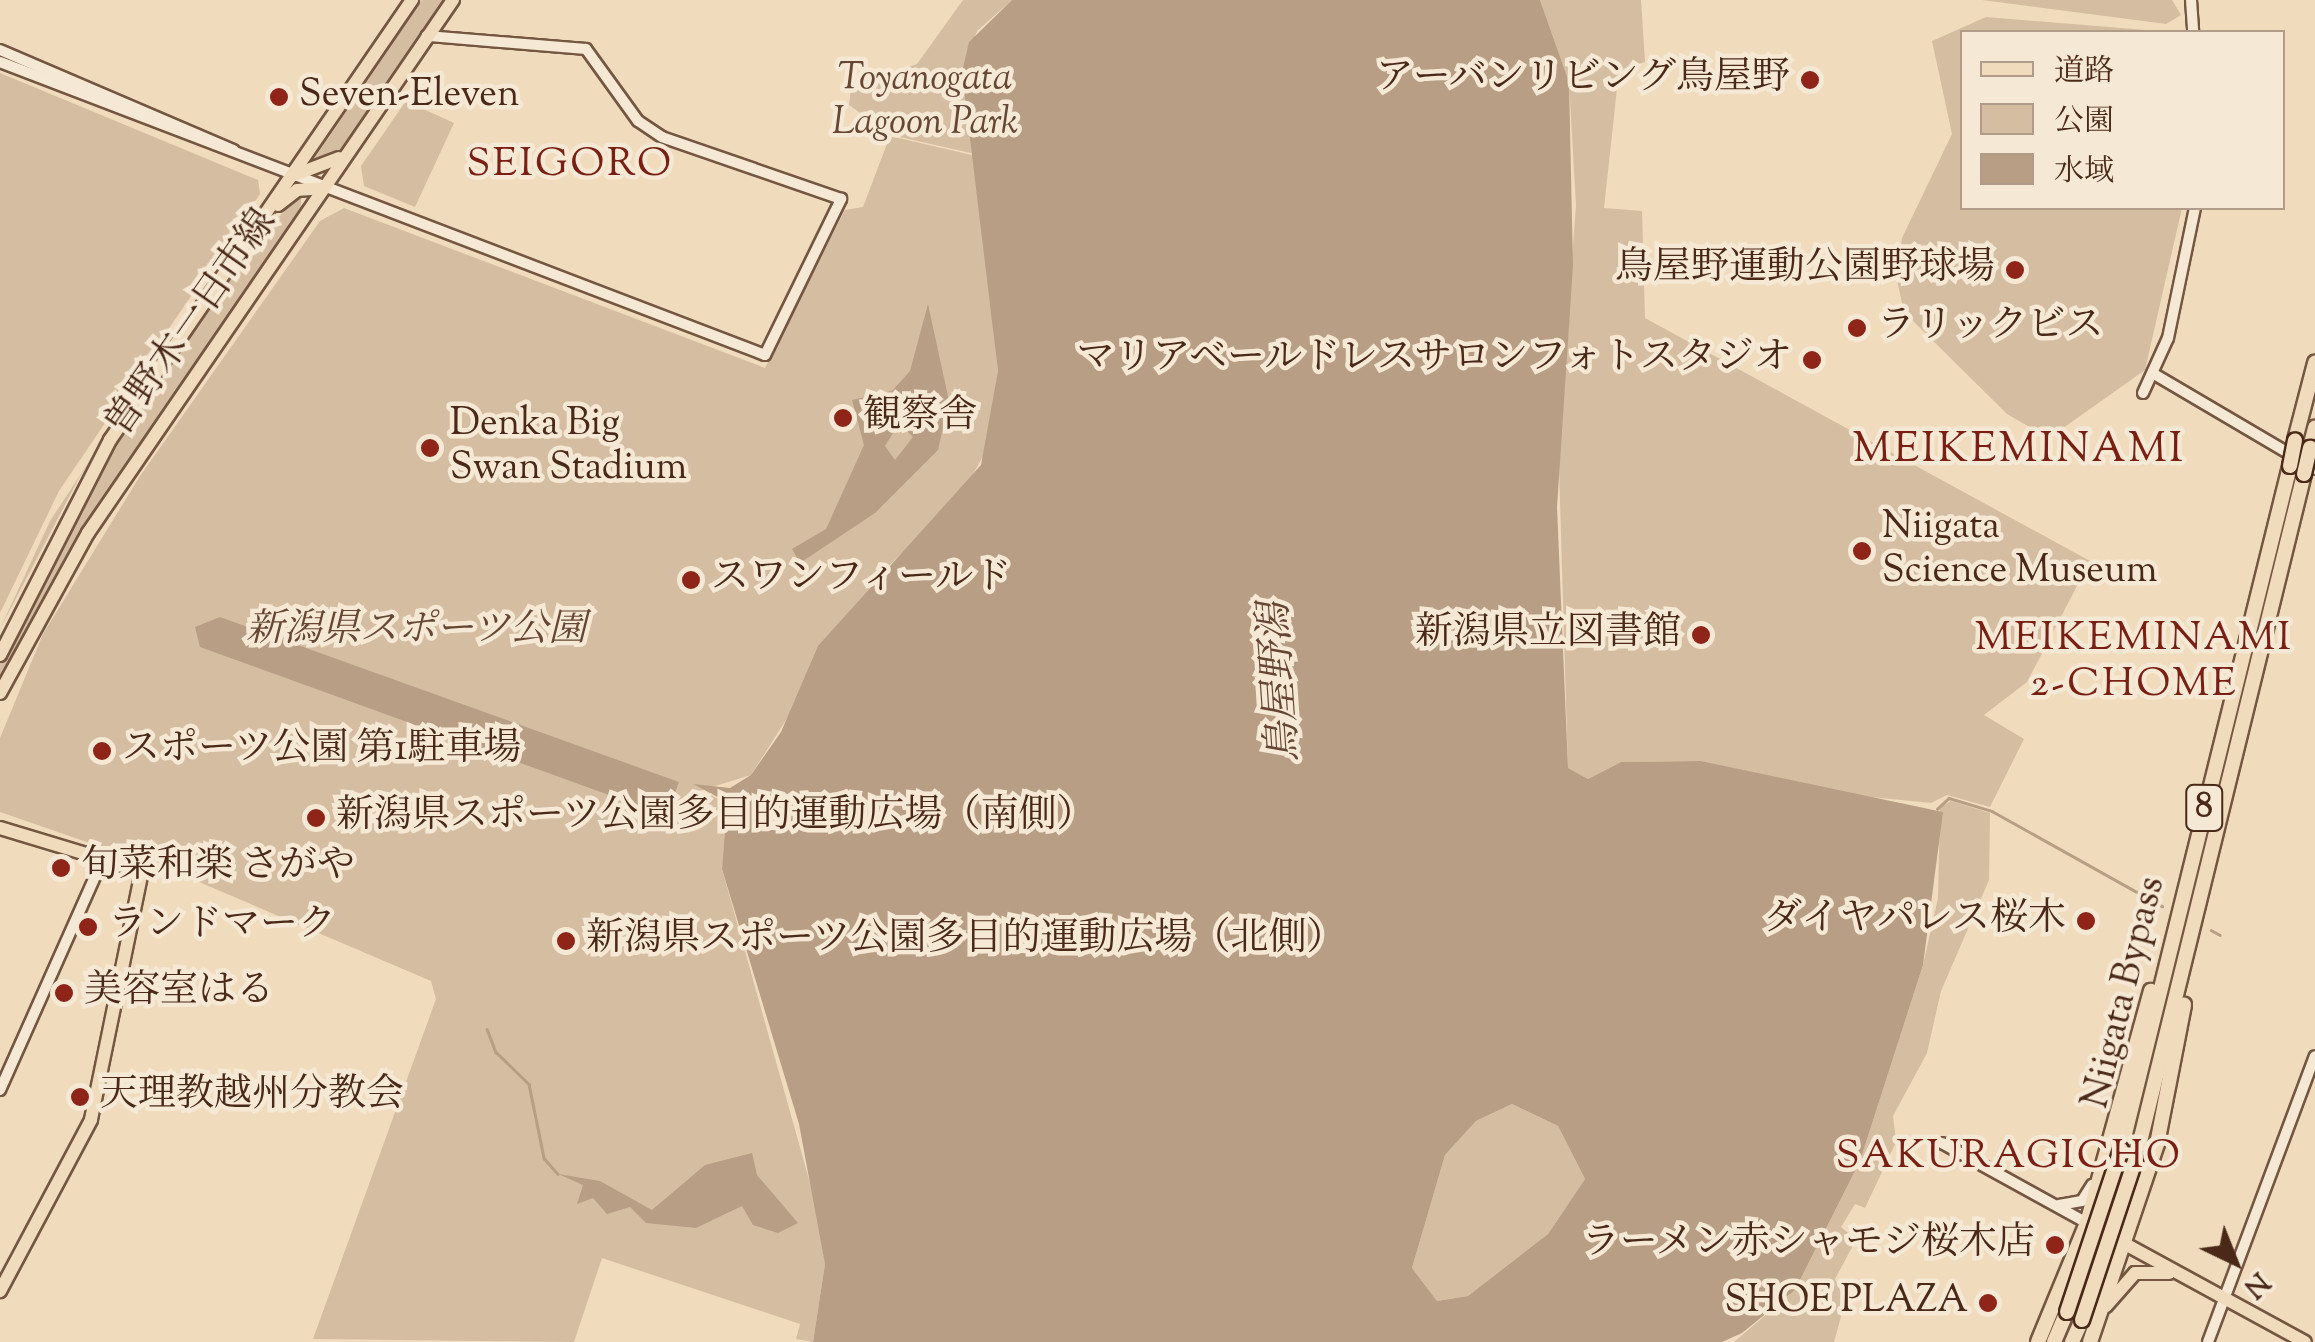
<!DOCTYPE html>
<html>
<head>
<meta charset="utf-8">
<style>
	body { margin:0 }
	#map { position:relative; width:2315px; height:1342px; overflow:hidden; background:#f0dbbd; font-family:"Sorts Mill Goudy","Noto Serif JP",serif }
	div>[style] { position:absolute }
	.green>* { inset:0; background:#d4bda1 }
	.water>* { inset:0; background:#b89e85 }
	.stream>* { height:2.5px; margin:-1.25px; padding:0 1.25px; transform-origin:1.25px; border-radius:1.25px; background:#b89e85 }
	.roads { filter:drop-shadow(2px 0 #745641) drop-shadow(-2px 0 #745641) drop-shadow(0 2px #745641) drop-shadow(0 -2px #745641) }
	.minor>* { height:10px; margin:-5px; padding:0 5px; transform-origin:5px; border-radius:5px; background:#f5e8d4 }
	.major>* { height:12px; margin:-6px; padding:0 6px; transform-origin:6px; border-radius:6px; background:#f0dbbd }
	.highway>* { height:14px; margin:-7px; padding:0 7px; transform-origin:7px; border-radius:7px; background:#f0dbbd }
	.bridges { filter:drop-shadow(2px 0 #4a2918) drop-shadow(-2px 0 #4a2918) drop-shadow(0 2px #4a2918) drop-shadow(0 -2px #4a2918) }
	.highway-bridge>* { height:14px; margin:-7px; padding:0 7px; transform-origin:7px; border-radius:7px; background:#f0dbbd }
	.dots>* { width:28px; height:28px; translate:-50% -50%; box-sizing:border-box; border:5px solid #f5e8d4; border-radius:50% }
	span { translate:-50% -50%; white-space:nowrap; text-align:center; line-height:1.15; -webkit-text-stroke:9px #f5e8d4; paint-order:stroke }
	.shield-label span { padding:2px 8px; background:#f5e8d4; border:2px solid; border-radius:8px; -webkit-text-stroke-width:0 }
	.shield-label { font-size:35px; color:#4a2918; font-weight:700 }
	.poi-label { font-size:38px; color:#4a2918 }
	.right { translate:-100% -50%; text-align:right }
	.left { translate:0 -50%; text-align:left }
	.park-label { font-size:38px; color:#664733; font-style:italic }
	.street-label { font-size:38px; color:#4a2918 }
	.neighbourhood-label { font-size:40px; color:#7a1f14; letter-spacing:2.5px }
	.water-label { font-size:40px; color:#664633; font-style:italic }
	.quarter-label { font-size:42px; color:#7a1f14; letter-spacing:2.5px }
	.legend { position:absolute; left:1960px; top:30px; width:325px; height:180px; box-sizing:border-box; background:#f5e8d4; border:2px solid #b19c89; margin:0; padding:12px 18px; list-style:none; font-size:30px; color:#4a2918 }
	.legend li { display:flex; align-items:center; gap:20px; height:50px }
	.legend b { width:50px; border:2px solid #b19c89 }
	.north { position:absolute; left:2185px; top:1212px; width:100px; height:100px; -webkit-text-stroke:8px #f5e8d4; paint-order:stroke; rotate:137deg; font-size:28px; font-weight:700; line-height:40px; text-align:center; color:#4a2918 }
	.north::after { content:''; display:block; margin:auto; width:35px; height:45px; background:#4a2918; clip-path:polygon(50% 0,100% 100%,50% 72%,0 100%) }
</style>
</head>
<body>
<div id="map">
	<div class="green">
		<i style="clip-path:polygon(422px 0,446px 0,335px 157px,312px 162px)"></i>
		<i style="clip-path:polygon(963px 0,1012px 0,977px 31px,962px 72px,975px 154px,891px 135px,849px 105px,851px 88px,917px 64px)"></i>
		<i style="clip-path:polygon(1540px 0,1641px 0,1645px 62px,1619px 70px,1604px 208px,1642px 211px,1645px 318px,2090px 561px,2027px 682px,1984px 715px,2024px 739px,1990px 807px,1947px 795px,1931px 803px,1841px 794px,1701px 761px,1621px 762px,1588px 779px,1568px 768px,1558px 434px,1576px 206px,1569px 82px)"></i>
		<i style="clip-path:polygon(1982px 0,2172px 0,2181px 15px,2166px 24px)"></i>
		<i style="clip-path:polygon(1986px 17px,2171px 32px,1962px 32px,1962px 208px,2182px 208px,2145px 370px,2049px 438px,2007px 414px,1904px 312px,1897px 280px,1902px 238px,1952px 134px,1932px 41px)"></i>
		<i style="clip-path:polygon(0 73px,258px 180px,260px 194px,59px 491px,0 613px)"></i>
		<i style="clip-path:polygon(406px 101px,454px 123px,415px 207px,364px 186px,361px 166px)"></i>
		<i style="clip-path:polygon(890px 136px,976px 156px,998px 371px,988px 447px,960px 498px,876px 578px,751px 775px,699px 791px,727px 802px,722px 869px,817px 1208px,825px 1264px,813px 1342px,796px 1339px,800px 1324px,602px 1258px,574px 1342px,313px 1339px,436px 999px,431px 981px,185px 876px,0 812px,0 738px,43px 634px,140px 476px,320px 221px,344px 208px,765px 368px,845px 210px,863px 207px)"></i>
		<i style="clip-path:polygon(302px 192px,300px 214px,79px 538px,0 688px,0 663px,27px 599px,112px 445px,238px 261px)"></i>
		<i style="clip-path:polygon(211px 276px,79px 478px,0 629px,50px 521px)"></i>
		<i style="clip-path:polygon(1951px 801px,1990px 813px,1989px 880px,1941px 991px,1927px 1053px,1893px 1116px,1896px 1142px,1865px 1208px,1855px 1204px,1841px 1227px,1856px 1240px,1835px 1279px,1845px 1302px,1834px 1342px,1734px 1342px,1795px 1290px,1860px 1161px,1923px 965px,1938px 898px,1940px 807px)"></i>
		<i style="clip-path:polygon(1512px 1104px,1558px 1126px,1585px 1179px,1548px 1234px,1468px 1296px,1437px 1301px,1412px 1268px,1445px 1155px,1476px 1121px)"></i>
	</div>
	<div class="water">
		<i style="clip-path:polygon(evenodd,1012px 0,1540px 0,1569px 82px,1573px 265px,1557px 507px,1568px 768px,1588px 779px,1621px 762px,1701px 761px,1943px 812px,1923px 965px,1860px 1161px,1795px 1290px,1742px 1333px,1722px 1342px,813px 1342px,825px 1264px,799px 1124px,722px 869px,727px 802px,693px 784px,730px 788px,751px 775px,781px 732px,818px 646px,981px 465px,998px 371px,962px 72px,969px 42px,1012px 0,1512px 1104px,1558px 1126px,1585px 1179px,1548px 1234px,1468px 1296px,1437px 1301px,1412px 1268px,1445px 1155px,1476px 1121px,1512px 1104px)"></i>
		<i style="clip-path:polygon(evenodd,928px 304px,949px 401px,938px 450px,875px 513px,800px 563px,792px 549px,826px 529px,864px 445px,852px 400px,892px 391px,910px 371px,928px 304px,899px 423px,913px 437px,895px 460px,885px 446px,899px 423px)"></i>
		<i style="clip-path:polygon(220px 617px,679px 782px,667px 816px,200px 647px,195px 627px)"></i>
		<i style="clip-path:polygon(752px 1153px,757px 1175px,798px 1223px,778px 1233px,753px 1225px,742px 1206px,696px 1228px,646px 1223px,630px 1207px,607px 1214px,593px 1198px,577px 1204px,583px 1185px,558px 1174px,600px 1181px,652px 1210px,705px 1165px)"></i>
	</div>
	<div class="stream">
		<i style="left:1937px;top:809px;width:16px;rotate:-43deg"></i>
		<i style="left:1949px;top:798px;width:45px;rotate:16.8deg"></i>
		<i style="left:1992px;top:811px;width:195px;rotate:29.2deg"></i>
		<i style="left:2211px;top:930px;width:10px;rotate:29deg"></i>
		<i style="left:487px;top:1029px;width:25px;rotate:69deg"></i>
		<i style="left:496px;top:1052px;width:46px;rotate:44.1deg"></i>
		<i style="left:529px;top:1084px;width:76px;rotate:78.5deg"></i>
		<i style="left:544px;top:1158px;width:21px;rotate:49deg"></i>
	</div>
	<div class="roads">
		<div class="minor">
			<i style="left:2191px;top:0;width:32px;rotate:86deg"></i>
			<i style="left:0;top:50px;width:254px;rotate:23.2deg"></i>
			<i style="left:0;top:62px;width:819px;rotate:20.96deg"></i>
			<i style="left:765px;top:355px;width:174px;rotate:-64deg"></i>
			<i style="left:841px;top:199px;width:189px;rotate:-160.9deg"></i>
			<i style="left:662px;top:137px;width:29px;rotate:-146deg"></i>
			<i style="left:638px;top:121px;width:89px;rotate:-125.8deg"></i>
			<i style="left:586px;top:49px;width:160px;rotate:-175.3deg"></i>
			<i style="left:2154px;top:374px;width:187px;rotate:30.5deg"></i>
			<i style="left:2143px;top:393px;width:60px;rotate:-65.6deg"></i>
			<i style="left:2168px;top:338px;width:133px;rotate:-78.3deg"></i>
			<i style="left:0;top:1090px;width:251px;rotate:-66deg"></i>
			<i style="left:1942px;top:1143px;width:166px;rotate:28.9deg"></i>
			<i style="left:2059px;top:1205px;width:23px;rotate:-10deg"></i>
			<i style="left:2082px;top:1201px;width:19px;rotate:-58deg"></i>
			<i style="left:2208px;top:1342px;width:305px;rotate:-69.5deg"></i>
		</div>
		<div class="major">
			<i style="left:292px;top:176px;width:50px;rotate:-21deg"></i>
			<i style="left:278px;top:205px;width:24px;rotate:-38deg"></i>
			<i style="left:297px;top:190px;width:27px;rotate:-4deg"></i>
			<i style="left:0;top:655px;width:242px;rotate:-62.9deg"></i>
			<i style="left:110px;top:440px;width:534px;rotate:-55.54deg"></i>
			<i style="left:0;top:693px;width:183px;rotate:-61.2deg"></i>
			<i style="left:88px;top:533px;width:646px;rotate:-55.6deg"></i>
			<i style="left:0;top:828px;width:148px;rotate:16.8deg"></i>
			<i style="left:142px;top:871px;width:254px;rotate:101.6deg"></i>
			<i style="left:91px;top:1120px;width:194px;rotate:118deg"></i>
			<i style="left:2116px;top:1239px;width:215px;rotate:28.6deg"></i>
			<i style="left:2106px;top:1306px;width:44px;rotate:-48.7deg"></i>
			<i style="left:2135px;top:1273px;width:34px"></i>
		</div>
		<div class="highway">
			<i style="left:2295px;top:440px;width:80px;rotate:-75.4deg"></i>
			<i style="left:2310px;top:448px;width:21px;rotate:-76deg"></i>
			<i style="left:2121px;top:1150px;width:705px;rotate:-76.12deg"></i>
			<i style="left:2136px;top:1158px;width:704px;rotate:-76.2deg"></i>
			<i style="left:2038px;top:1342px;width:129px;rotate:-67.6deg"></i>
			<i style="left:2087px;top:1223px;width:241px;rotate:-74.6deg"></i>
			<i style="left:2054px;top:1342px;width:33px;rotate:-67deg"></i>
			<i style="left:2072px;top:1342px;width:24px;rotate:-66deg"></i>
			<i style="left:2090px;top:1342px;width:209px;rotate:-71.3deg"></i>
			<i style="left:2157px;top:1144px;width:142px;rotate:-79deg"></i>
		</div>
	</div>
	<div class="bridges">
		<div class="highway-bridge">
			<i style="left:2290px;top:466px;width:26px;rotate:-79deg"></i>
			<i style="left:2304px;top:474px;width:27px;rotate:-77deg"></i>
			<i style="left:2067px;top:1312px;width:171px;rotate:-71.6deg"></i>
			<i style="left:2082px;top:1320px;width:171px;rotate:-71.6deg"></i>
		</div>
	</div>
	<div class="dots">
		<i style="left:1810px;top:80px;background:#8f2418"></i>
		<i style="left:279px;top:97px;background:#8f2418"></i>
		<i style="left:2015px;top:270px;background:#8f2418"></i>
		<i style="left:1857px;top:328px;background:#8f2418"></i>
		<i style="left:1812px;top:360px;background:#8f2418"></i>
		<i style="left:843px;top:418px;background:#8f2418"></i>
		<i style="left:430px;top:448px;background:#8f2418"></i>
		<i style="left:1862px;top:551px;background:#8f2418"></i>
		<i style="left:691px;top:580px;background:#8f2418"></i>
		<i style="left:1701px;top:635px;background:#8f2418"></i>
		<i style="left:102px;top:751px;background:#8f2418"></i>
		<i style="left:316px;top:818px;background:#8f2418"></i>
		<i style="left:61px;top:868px;background:#8f2418"></i>
		<i style="left:2086px;top:921px;background:#8f2418"></i>
		<i style="left:88px;top:927px;background:#8f2418"></i>
		<i style="left:566px;top:941px;background:#8f2418"></i>
		<i style="left:64px;top:993px;background:#8f2418"></i>
		<i style="left:80px;top:1097px;background:#8f2418"></i>
		<i style="left:2055px;top:1245px;background:#8f2418"></i>
		<i style="left:1988px;top:1303px;background:#8f2418"></i>
	</div>
	<div class="shield-label">
		<span style="left:2204px;top:808px">8</span>
	</div>
	<div class="poi-label">
		<span class="right" style="left:1790px;top:80px">アーバンリビング鳥屋野</span>
		<span class="left" style="left:299px;top:97px">Seven-Eleven</span>
		<span class="right" style="left:1995px;top:270px">鳥屋野運動公園野球場</span>
		<span class="left" style="left:1877px;top:328px">ラリックビス</span>
		<span class="right" style="left:1792px;top:360px">マリアベールドレスサロンフォトスタジオ</span>
		<span class="left" style="left:863px;top:418px">観察舎</span>
		<span class="left" style="left:450px;top:448px">Denka Big<br>Swan Stadium</span>
		<span class="left" style="left:1882px;top:551px">Niigata<br>Science Museum</span>
		<span class="left" style="left:711px;top:580px">スワンフィールド</span>
		<span class="right" style="left:1681px;top:635px">新潟県立図書館</span>
		<span class="left" style="left:122px;top:751px">スポーツ公園 第1駐車場</span>
		<span class="left" style="left:336px;top:818px">新潟県スポーツ公園多目的運動広場（南側）</span>
		<span class="left" style="left:81px;top:868px">旬菜和楽 さがや</span>
		<span class="right" style="left:2066px;top:921px">ダイヤパレス桜木</span>
		<span class="left" style="left:108px;top:927px">ランドマーク</span>
		<span class="left" style="left:586px;top:941px">新潟県スポーツ公園多目的運動広場（北側）</span>
		<span class="left" style="left:84px;top:993px">美容室はる</span>
		<span class="left" style="left:100px;top:1097px">天理教越州分教会</span>
		<span class="right" style="left:2035px;top:1245px">ラーメン赤シャモジ桜木店</span>
		<span class="right" style="left:1968px;top:1303px">SHOE PLAZA</span>
	</div>
	<div class="park-label">
		<span style="left:925px;top:103px">Toyanogata<br>Lagoon Park</span>
		<span style="left:416px;top:632px">新潟県スポーツ公園</span>
	</div>
	<div class="street-label">
		<span style="left:193px;top:324px;rotate:-55deg">曽野木一日市線</span>
		<span style="left:2126px;top:993px;rotate:-76deg">Niigata Bypass</span>
	</div>
	<div class="neighbourhood-label">
		<span style="left:570px;top:166px">SEIGORO</span>
		<span style="left:2134px;top:663px">MEIKEMINAMI<br>2-CHOME</span>
		<span style="left:2009px;top:1158px">SAKURAGICHO</span>
	</div>
	<div class="water-label">
		<span style="left:1282px;top:682px;rotate:-94deg">鳥屋野潟</span>
	</div>
	<div class="quarter-label">
		<span style="left:2019px;top:451px">MEIKEMINAMI</span>
	</div>
	<ul class="legend">
	<li><b style="height:12px;background:#f0dbbd"></b>道路</li>
	<li><b style="height:28px;background:#d4bda1"></b>公園</li>
	<li><b style="height:28px;background:#b89e85"></b>水域</li>
	</ul>
	<div class="north">N</div>
</div>
</body>
</html>
